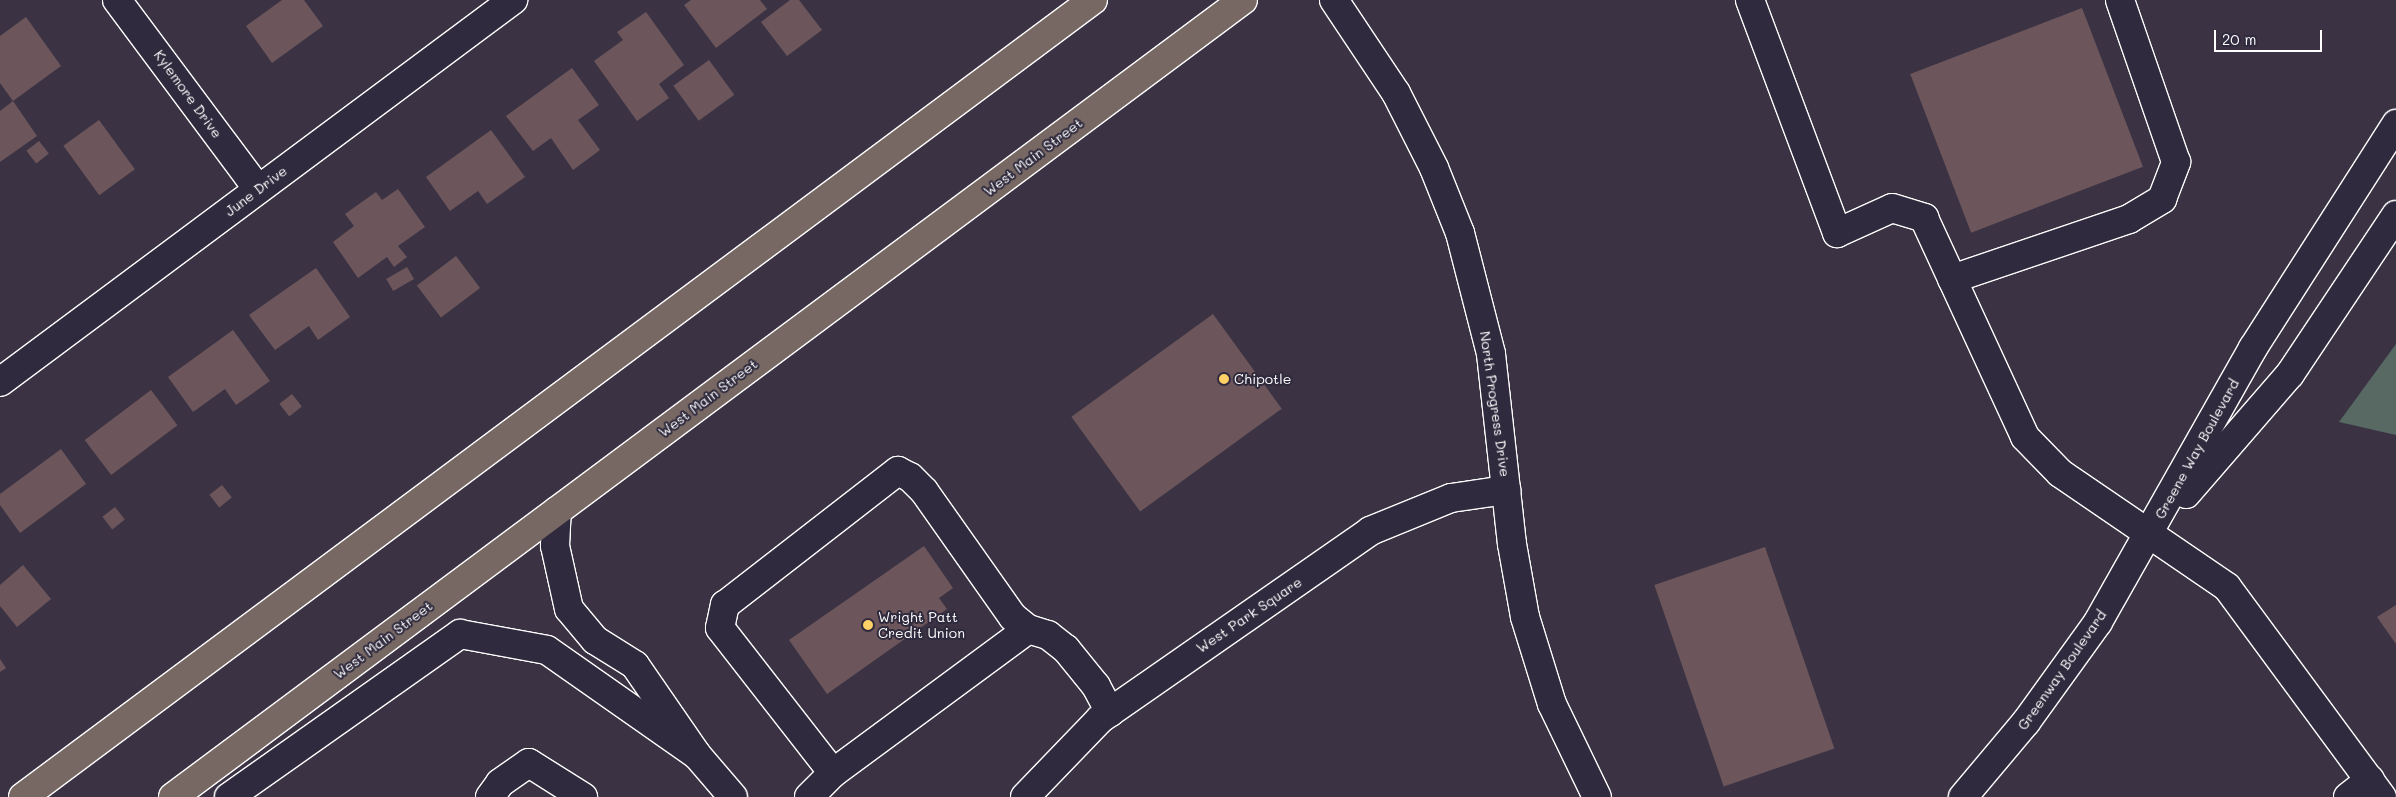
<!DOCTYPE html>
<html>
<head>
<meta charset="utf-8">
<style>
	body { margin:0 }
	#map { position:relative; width:2396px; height:797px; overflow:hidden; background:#3b3343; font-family:Mali,sans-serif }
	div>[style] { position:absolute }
	.green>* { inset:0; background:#576962 }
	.building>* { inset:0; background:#6c565b; transform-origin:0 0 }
	.roads { filter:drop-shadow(1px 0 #fff) drop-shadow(-1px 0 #fff) drop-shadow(0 1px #fff) drop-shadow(0 -1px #fff) }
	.minor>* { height:28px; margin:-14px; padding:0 14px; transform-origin:14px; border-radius:14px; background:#2f2a3d }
	.major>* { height:28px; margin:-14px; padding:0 14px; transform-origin:14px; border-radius:14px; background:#776864 }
	.dots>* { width:14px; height:14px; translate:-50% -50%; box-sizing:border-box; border:2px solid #2f2a3d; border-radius:50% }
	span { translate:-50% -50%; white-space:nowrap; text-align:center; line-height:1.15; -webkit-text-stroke:4px #2f2a3d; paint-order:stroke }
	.street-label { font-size:14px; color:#fff }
	.poi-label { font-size:14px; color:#fff }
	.left { translate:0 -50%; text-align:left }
	.scale { position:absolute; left:2214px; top:30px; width:108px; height:22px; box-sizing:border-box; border:2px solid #fff; border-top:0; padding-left:6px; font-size:15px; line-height:18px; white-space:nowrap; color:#fff; -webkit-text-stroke:4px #2f2a3d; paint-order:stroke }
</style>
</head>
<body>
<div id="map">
	<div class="green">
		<i style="clip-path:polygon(2396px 344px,2396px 435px,2339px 422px)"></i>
	</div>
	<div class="building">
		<i style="clip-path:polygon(282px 0,304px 0,323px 26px,272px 63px,246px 26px)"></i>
		<i style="clip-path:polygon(691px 0,760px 0,767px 9px,716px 48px,684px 5px)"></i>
		<i style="clip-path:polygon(790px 0,799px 0,822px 30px,787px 56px,761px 22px)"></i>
		<i style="left:2082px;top:8px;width:170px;height:184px;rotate:69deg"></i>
		<i style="clip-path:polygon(646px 12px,684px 65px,659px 84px,669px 98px,637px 121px,594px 61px,623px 40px,617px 32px)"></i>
		<i style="clip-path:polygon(26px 17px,61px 66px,13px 101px,0 83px,0 36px)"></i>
		<i style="left:709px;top:60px;width:43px;height:44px;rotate:54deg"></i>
		<i style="clip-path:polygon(572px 68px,599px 105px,578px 120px,600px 150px,573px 170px,551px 138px,533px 151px,506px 116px)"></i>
		<i style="clip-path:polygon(13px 101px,37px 136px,0 162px,0 111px)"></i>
		<i style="left:99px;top:120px;width:61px;height:44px;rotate:54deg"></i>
		<i style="clip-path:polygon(491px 130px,525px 177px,487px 204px,478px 191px,450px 211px,426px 177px)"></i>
		<i style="left:39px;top:141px;width:16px;height:16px;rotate:52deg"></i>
		<i style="clip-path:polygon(398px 189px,425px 227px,398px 246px,407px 257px,394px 267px,387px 257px,358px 278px,333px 242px,354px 226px,345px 214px,376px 192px,382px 200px)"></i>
		<i style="left:456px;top:256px;width:40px;height:49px;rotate:53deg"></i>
		<i style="left:407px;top:267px;width:14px;height:24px;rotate:60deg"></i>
		<i style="clip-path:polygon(316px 268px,350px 317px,318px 340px,309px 326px,275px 350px,249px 315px)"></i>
		<i style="left:1213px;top:314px;width:117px;height:175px;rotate:54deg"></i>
		<i style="clip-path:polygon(233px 330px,270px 381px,236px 405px,225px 389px,193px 412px,168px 377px)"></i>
		<i style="left:151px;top:390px;width:44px;height:83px;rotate:53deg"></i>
		<i style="left:292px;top:394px;width:16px;height:16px;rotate:52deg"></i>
		<i style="clip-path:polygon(61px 449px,86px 484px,20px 533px,0 505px,0 494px)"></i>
		<i style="left:222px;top:485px;width:16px;height:16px;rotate:52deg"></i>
		<i style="left:115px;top:507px;width:16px;height:16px;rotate:52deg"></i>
		<i style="clip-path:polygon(924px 546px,953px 588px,939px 598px,947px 609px,827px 694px,789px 640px)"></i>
		<i style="left:1765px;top:547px;width:213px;height:117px;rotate:71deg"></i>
		<i style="clip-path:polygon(23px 565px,51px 599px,17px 627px,0 606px,0 585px)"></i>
		<i style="clip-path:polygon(2396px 605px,2396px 644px,2377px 617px)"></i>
		<i style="clip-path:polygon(0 659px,6px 668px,0 672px)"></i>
	</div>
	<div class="roads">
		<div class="minor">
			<i style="left:117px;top:0;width:236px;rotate:53.3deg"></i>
			<i style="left:1334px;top:0;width:112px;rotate:56.3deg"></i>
			<i style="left:1396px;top:93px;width:84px;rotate:63.1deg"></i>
			<i style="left:1434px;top:168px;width:70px;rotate:68.2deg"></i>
			<i style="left:1460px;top:233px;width:125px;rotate:75.6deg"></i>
			<i style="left:1491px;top:354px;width:191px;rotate:83.7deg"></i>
			<i style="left:1512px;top:544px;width:74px;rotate:79.9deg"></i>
			<i style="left:1525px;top:617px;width:91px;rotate:72.8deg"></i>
			<i style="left:1552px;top:704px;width:103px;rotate:64.2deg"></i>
			<i style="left:1750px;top:0;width:249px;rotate:69.5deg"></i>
			<i style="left:1837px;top:233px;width:60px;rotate:-24.4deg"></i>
			<i style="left:1892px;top:208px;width:34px;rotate:17deg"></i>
			<i style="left:1924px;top:218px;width:241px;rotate:65.2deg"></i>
			<i style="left:2025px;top:437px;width:50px;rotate:45.8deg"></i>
			<i style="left:2060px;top:473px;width:202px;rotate:34.3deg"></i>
			<i style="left:2227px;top:587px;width:261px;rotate:53.6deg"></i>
			<i style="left:1952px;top:279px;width:187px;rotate:-18.7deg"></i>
			<i style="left:2129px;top:219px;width:39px;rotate:-31deg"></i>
			<i style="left:2162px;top:199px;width:40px;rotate:-69deg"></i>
			<i style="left:2176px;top:162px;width:171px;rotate:-109.1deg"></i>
			<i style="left:0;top:382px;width:640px;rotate:-36.67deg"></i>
			<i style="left:2186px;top:494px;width:159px;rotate:-49.1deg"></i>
			<i style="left:2290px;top:374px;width:191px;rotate:-56.3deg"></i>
			<i style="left:697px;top:755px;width:55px;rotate:49.4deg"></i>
			<i style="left:833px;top:773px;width:242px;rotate:-36.4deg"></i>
			<i style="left:229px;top:797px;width:283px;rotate:-35.2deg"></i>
			<i style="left:460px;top:634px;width:88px;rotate:10.4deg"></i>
			<i style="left:547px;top:650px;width:183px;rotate:35deg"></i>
			<i style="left:697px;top:755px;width:109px;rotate:-124.6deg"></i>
			<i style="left:635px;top:665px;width:47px;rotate:-148deg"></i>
			<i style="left:595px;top:640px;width:40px;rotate:-130deg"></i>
			<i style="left:569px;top:609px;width:65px;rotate:-102.5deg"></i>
			<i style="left:555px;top:546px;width:35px;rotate:-87deg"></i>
			<i style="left:490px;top:797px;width:17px;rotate:-54deg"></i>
			<i style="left:500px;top:783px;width:35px;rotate:-35deg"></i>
			<i style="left:529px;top:763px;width:64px;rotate:32.2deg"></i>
			<i style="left:809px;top:797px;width:34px;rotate:-45deg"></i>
			<i style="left:833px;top:773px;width:184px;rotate:-127.9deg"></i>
			<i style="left:720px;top:628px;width:24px;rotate:-78deg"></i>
			<i style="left:725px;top:605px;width:219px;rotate:-37.8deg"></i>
			<i style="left:898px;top:471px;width:13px;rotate:27deg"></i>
			<i style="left:910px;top:477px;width:20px;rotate:45deg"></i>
			<i style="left:924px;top:491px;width:154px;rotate:54.8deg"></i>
			<i style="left:1013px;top:617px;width:19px;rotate:39deg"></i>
			<i style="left:1028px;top:629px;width:21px;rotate:17deg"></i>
			<i style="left:1048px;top:635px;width:23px;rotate:38deg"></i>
			<i style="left:1066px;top:649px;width:48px;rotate:51deg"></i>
			<i style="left:1096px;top:686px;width:30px;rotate:62deg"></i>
			<i style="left:1025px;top:797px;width:108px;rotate:-46.1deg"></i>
			<i style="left:1100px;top:719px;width:329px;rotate:-34.8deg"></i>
			<i style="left:1370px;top:531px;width:87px;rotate:-22.2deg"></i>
			<i style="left:1451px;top:498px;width:56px;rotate:-8.3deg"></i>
			<i style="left:1963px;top:797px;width:98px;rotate:-50deg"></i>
			<i style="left:2026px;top:722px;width:123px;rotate:-54.2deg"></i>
			<i style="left:2098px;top:622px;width:315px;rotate:-60.5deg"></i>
			<i style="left:2253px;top:348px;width:266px;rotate:-57.4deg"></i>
			<i style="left:2348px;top:797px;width:28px;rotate:-38deg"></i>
		</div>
		<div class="major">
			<i style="left:23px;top:797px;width:1334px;rotate:-36.68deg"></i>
			<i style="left:173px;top:797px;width:1334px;rotate:-36.68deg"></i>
		</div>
	</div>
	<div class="dots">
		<i style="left:1224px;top:379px;background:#ffd166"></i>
		<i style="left:868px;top:625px;background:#ffd166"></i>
	</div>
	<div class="street-label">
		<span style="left:188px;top:94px;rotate:54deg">Kylemore Drive</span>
		<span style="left:1033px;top:157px;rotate:-37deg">West Main Street</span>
		<span style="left:256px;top:191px;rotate:-37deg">June Drive</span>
		<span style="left:708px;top:398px;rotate:-37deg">West Main Street</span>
		<span style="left:1495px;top:404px;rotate:82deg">North Progress Drive</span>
		<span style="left:2197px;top:449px;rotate:-61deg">Greene Way Boulevard</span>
		<span style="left:1249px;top:615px;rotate:-34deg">West Park Square</span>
		<span style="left:383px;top:640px;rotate:-37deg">West Main Street</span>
		<span style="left:2062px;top:670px;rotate:-55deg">Greenway Boulevard</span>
	</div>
	<div class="poi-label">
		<span class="left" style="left:1234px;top:379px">Chipotle</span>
		<span class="left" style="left:878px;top:625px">Wright Patt<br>Credit Union</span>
	</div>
	<div class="scale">20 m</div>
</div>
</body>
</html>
